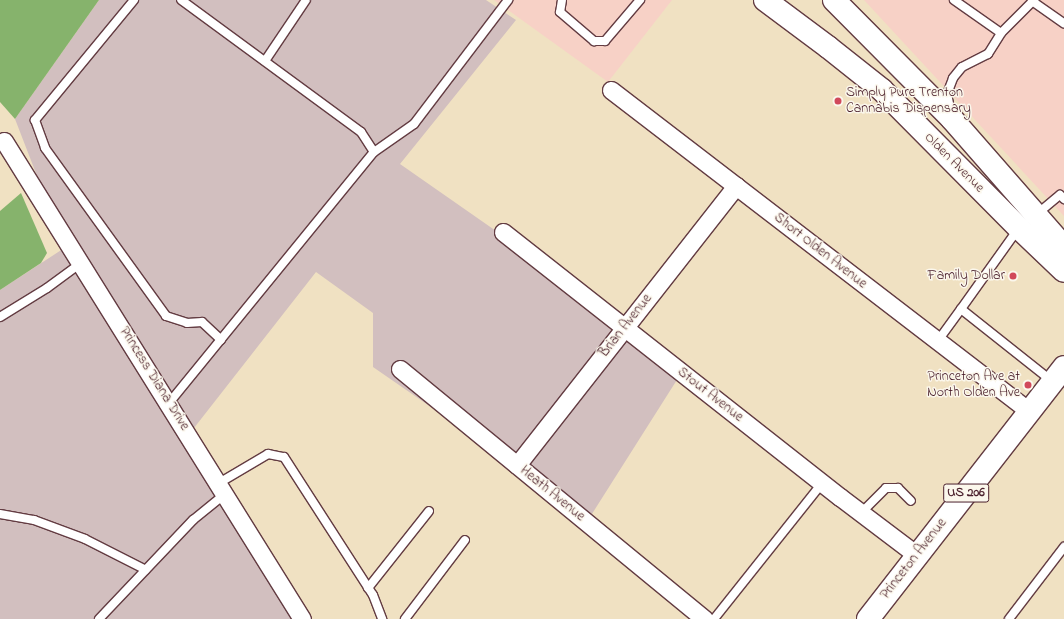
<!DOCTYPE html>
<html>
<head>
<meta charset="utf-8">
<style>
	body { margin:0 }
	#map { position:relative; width:1064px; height:619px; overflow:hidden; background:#f0e1c2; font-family:"Indie Flower",sans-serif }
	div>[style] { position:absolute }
	.built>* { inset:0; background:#f7d1c6 }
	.industrial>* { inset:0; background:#d2bfbf }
	.forest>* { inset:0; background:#86b36c }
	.roads { filter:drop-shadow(1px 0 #633c42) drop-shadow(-1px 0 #633c42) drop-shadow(0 1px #633c42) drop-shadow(0 -1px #633c42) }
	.service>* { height:8px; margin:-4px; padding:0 4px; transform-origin:4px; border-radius:4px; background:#fff }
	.minor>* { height:17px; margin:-8.5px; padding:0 8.5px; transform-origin:8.5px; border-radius:8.5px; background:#fff }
	.secondary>* { height:22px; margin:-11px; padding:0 11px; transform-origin:11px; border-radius:11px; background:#fff }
	.primary>* { height:22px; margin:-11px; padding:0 11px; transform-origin:11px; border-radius:11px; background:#fff }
	.dots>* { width:11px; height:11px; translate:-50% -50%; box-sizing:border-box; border:2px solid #fbf7ec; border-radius:50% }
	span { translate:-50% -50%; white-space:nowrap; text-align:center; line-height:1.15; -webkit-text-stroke:3px #fbf7ec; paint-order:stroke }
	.shield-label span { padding:1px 3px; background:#fbf7ec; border:1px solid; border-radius:3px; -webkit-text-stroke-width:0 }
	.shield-label { font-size:13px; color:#4a1f2b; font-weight:700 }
	.poi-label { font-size:14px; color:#4a1f2b }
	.left { translate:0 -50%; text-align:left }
	.right { translate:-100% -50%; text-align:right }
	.street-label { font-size:14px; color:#4a1f2b }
</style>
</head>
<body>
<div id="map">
	<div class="built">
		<i style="clip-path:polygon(494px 0,672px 0,608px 82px)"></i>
		<i style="clip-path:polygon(864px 0,1064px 0,1064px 216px)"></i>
	</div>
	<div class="industrial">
		<i style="clip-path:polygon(99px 0,486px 0,516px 20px,400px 164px,687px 364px,590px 517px,373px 367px,373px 313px,316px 272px,194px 428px,305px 619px,0 619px,0 290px,72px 243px,49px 207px,15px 119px)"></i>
	</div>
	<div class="forest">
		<i style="clip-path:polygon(0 0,99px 0,15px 119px,0 102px)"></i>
		<i style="clip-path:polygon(21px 193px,47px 253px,41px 263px,0 290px,0 211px)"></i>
	</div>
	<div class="roads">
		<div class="service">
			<i style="left:134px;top:0;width:156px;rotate:129.5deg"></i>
			<i style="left:35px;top:120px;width:30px;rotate:70deg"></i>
			<i style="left:45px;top:148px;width:207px;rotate:54.2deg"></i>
			<i style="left:166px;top:316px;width:22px;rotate:18deg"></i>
			<i style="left:187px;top:323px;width:15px;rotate:-4deg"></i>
			<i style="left:202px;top:322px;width:26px;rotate:43deg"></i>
			<i style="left:562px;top:0;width:12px;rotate:99deg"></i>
			<i style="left:560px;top:12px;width:45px;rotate:40.5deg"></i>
			<i style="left:594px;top:41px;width:11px"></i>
			<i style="left:605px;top:41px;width:54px;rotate:-49.5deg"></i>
			<i style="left:954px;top:0;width:57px;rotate:35.1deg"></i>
			<i style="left:1001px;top:33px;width:47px;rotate:-45deg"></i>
			<i style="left:1032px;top:1px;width:39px;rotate:35deg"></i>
			<i style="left:265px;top:61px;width:73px;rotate:-56.1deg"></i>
			<i style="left:950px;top:108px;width:14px;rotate:-102deg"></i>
			<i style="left:947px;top:94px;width:17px;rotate:-69deg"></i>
			<i style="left:953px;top:78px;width:14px;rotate:-51deg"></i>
			<i style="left:962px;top:67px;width:29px;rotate:-27deg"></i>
			<i style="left:988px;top:54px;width:25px;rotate:-58deg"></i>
			<i style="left:374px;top:152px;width:49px;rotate:-35deg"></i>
			<i style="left:414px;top:124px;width:156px;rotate:-52.8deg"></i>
			<i style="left:1037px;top:214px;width:30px;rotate:-40deg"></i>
			<i style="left:1060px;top:195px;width:6px;rotate:45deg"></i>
			<i style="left:961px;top:309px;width:98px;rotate:-54.5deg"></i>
			<i style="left:0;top:317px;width:55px;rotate:-31.7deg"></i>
			<i style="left:47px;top:288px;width:42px;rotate:-36.3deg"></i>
			<i style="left:937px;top:342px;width:41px;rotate:-54deg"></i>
			<i style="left:961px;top:309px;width:116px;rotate:38.4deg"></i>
			<i style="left:169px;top:403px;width:324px;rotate:-50.8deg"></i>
			<i style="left:374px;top:152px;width:24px;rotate:-123deg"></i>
			<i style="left:361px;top:132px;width:223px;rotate:-143.7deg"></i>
			<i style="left:219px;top:483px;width:57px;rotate:-30.6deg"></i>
			<i style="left:268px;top:454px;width:16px;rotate:11deg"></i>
			<i style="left:284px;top:457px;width:164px;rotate:57.2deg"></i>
			<i style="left:373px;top:595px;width:26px;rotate:69deg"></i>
			<i style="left:861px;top:513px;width:35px;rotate:-45deg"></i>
			<i style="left:886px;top:488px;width:12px"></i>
			<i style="left:898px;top:488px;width:18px;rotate:45deg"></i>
			<i style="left:0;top:514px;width:35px;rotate:10deg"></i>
			<i style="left:34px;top:520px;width:54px;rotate:20.4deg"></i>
			<i style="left:85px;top:539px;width:68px;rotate:26.9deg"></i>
			<i style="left:368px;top:588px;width:98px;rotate:-51.6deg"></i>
			<i style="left:99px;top:619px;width:137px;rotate:-46.5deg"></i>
			<i style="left:193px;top:520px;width:41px;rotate:-39.1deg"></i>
			<i style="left:405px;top:619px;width:99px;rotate:-52.8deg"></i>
			<i style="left:714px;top:619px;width:174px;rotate:-51.5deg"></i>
			<i style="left:1009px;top:619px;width:91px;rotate:-52.6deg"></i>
		</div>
		<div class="minor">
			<i style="left:611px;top:90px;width:527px;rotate:37.52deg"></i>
			<i style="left:4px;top:141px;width:563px;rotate:58.06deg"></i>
			<i style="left:503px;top:232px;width:429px;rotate:38.2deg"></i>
			<i style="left:840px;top:497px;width:98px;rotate:37.1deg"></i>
			<i style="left:400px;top:369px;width:394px;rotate:39.4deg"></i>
			<i style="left:517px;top:465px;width:355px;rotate:-51.9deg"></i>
		</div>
		<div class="secondary">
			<i style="left:765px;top:0;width:79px;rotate:36.7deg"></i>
			<i style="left:828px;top:47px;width:69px;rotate:38.5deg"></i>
			<i style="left:882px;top:90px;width:194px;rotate:45.2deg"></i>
			<i style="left:1019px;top:228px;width:62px;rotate:43.7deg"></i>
			<i style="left:834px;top:0;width:168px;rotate:45.2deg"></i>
			<i style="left:952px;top:119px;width:170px;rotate:48.8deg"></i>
		</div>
		<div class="primary">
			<i style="left:868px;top:619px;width:319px;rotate:-52.1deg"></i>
		</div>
	</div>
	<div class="dots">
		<i style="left:838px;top:101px;background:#d1495b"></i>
		<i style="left:1013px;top:276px;background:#d1495b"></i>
		<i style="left:1028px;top:385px;background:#d1495b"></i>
	</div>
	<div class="shield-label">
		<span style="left:966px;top:493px">US 206</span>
	</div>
	<div class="poi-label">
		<span class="left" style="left:846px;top:101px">Simply Pure Trenton<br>Cannabis Dispensary</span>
		<span class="right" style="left:1005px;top:276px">Family Dollar</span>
		<span class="right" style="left:1020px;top:385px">Princeton Ave at<br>North Olden Ave</span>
	</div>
	<div class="street-label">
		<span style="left:954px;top:163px;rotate:45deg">Olden Avenue</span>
		<span style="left:820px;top:251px;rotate:38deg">Short Olden Avenue</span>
		<span style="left:626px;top:326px;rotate:-52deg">Brian Avenue</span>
		<span style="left:154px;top:379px;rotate:58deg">Princess Diana Drive</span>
		<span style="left:710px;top:395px;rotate:38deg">Stout Avenue</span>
		<span style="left:552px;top:494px;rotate:39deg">Heath Avenue</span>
		<span style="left:914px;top:559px;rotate:-52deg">Princeton Avenue</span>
	</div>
</div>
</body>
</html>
